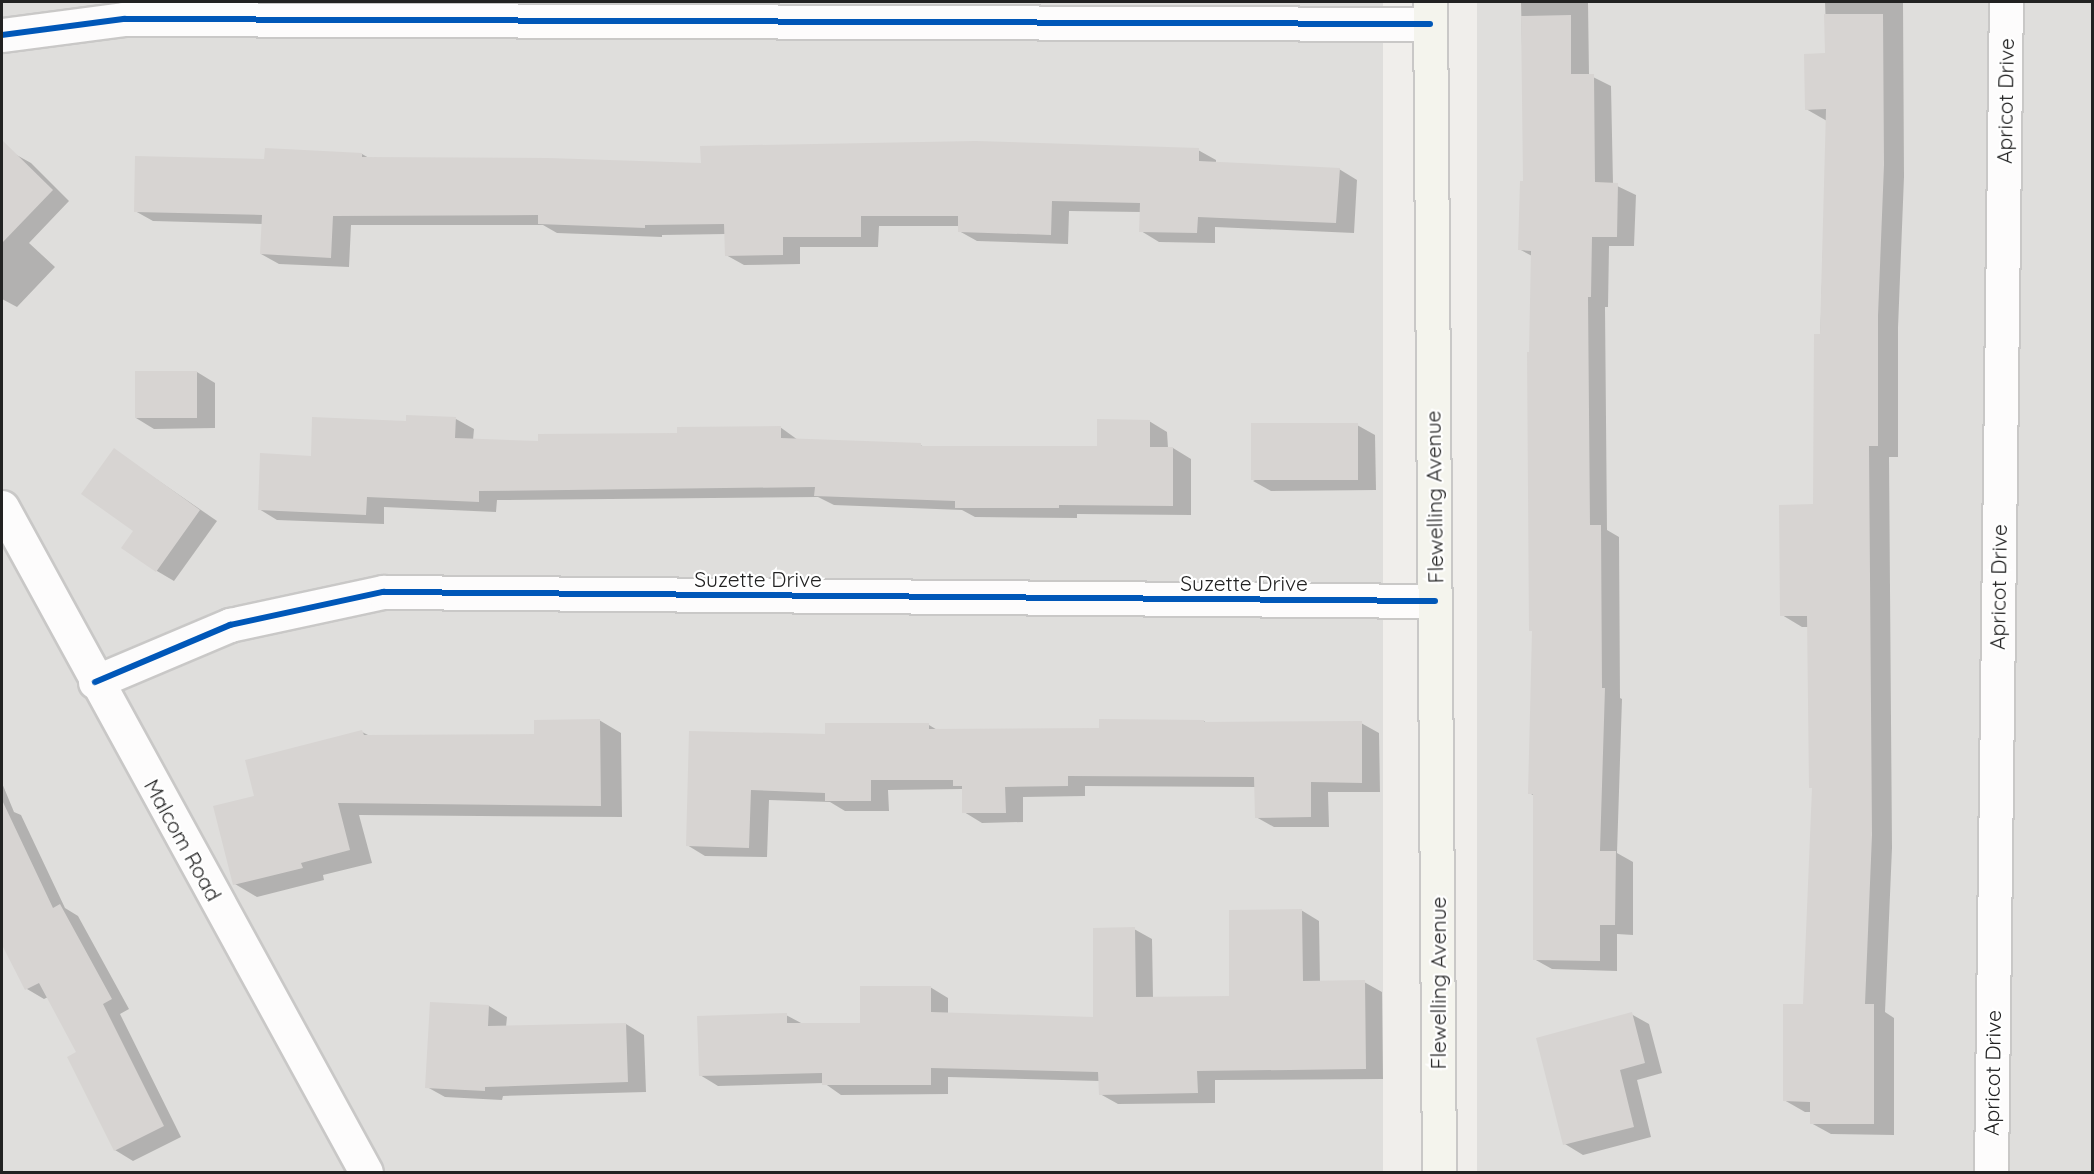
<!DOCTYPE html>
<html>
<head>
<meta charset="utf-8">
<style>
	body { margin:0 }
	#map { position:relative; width:2094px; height:1174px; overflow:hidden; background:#f0eeeb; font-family:Quicksand,sans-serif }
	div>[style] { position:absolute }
	.residential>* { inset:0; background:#dfdedc; transform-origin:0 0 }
	.shadow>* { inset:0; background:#0003 }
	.building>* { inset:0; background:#d7d4d2; transform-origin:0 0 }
	.roads { filter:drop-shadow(2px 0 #c9c8c7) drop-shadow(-2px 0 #c9c8c7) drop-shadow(0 2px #c9c8c7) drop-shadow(0 -2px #c9c8c7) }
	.street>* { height:33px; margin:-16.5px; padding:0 16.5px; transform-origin:16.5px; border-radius:16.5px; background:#fdfcfc }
	.secondary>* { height:33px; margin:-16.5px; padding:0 16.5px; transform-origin:16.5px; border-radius:16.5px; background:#f4f4ed }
	.cycleway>* { height:6px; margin:-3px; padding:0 3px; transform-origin:3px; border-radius:3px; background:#0057b8 }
	span { translate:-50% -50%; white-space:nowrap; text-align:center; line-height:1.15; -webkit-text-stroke:4.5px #fff; paint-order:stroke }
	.street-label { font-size:21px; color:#222 }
	.frame { position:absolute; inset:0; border:3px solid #222; pointer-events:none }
</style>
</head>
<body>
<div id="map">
	<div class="residential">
		<i style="left:2px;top:2px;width:1381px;height:1170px"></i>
		<i style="left:1477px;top:2px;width:615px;height:1170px"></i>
	</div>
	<div class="shadow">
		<i style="clip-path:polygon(1521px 2px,1588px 2px,1589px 75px,1611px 86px,1613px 184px,1636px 195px,1634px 246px,1609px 246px,1608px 307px,1605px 307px,1607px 530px,1619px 537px,1620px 698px,1622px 699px,1617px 853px,1633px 862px,1633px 935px,1617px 934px,1617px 971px,1552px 969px,1534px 959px,1535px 796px,1529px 793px,1533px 632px,1532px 256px,1519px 249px,1525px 182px)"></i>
		<i style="clip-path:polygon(1825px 2px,1903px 2px,1904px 177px,1898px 328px,1898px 457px,1889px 457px,1892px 848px,1885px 1012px,1894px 1018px,1894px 1135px,1831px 1134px,1811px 1123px,1811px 1112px,1805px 1112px,1784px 1100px,1804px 1006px,1813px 789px,1811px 787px,1808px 627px,1802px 627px,1782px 615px,1815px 506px,1827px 121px,1806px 109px,1827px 55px)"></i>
		<i style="clip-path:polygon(1198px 150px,1216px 160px,1216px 163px,1339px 169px,1357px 180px,1354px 233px,1215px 227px,1215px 243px,1159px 242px,1141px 231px,1141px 212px,1069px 211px,1068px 244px,977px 241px,959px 231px,960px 226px,879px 226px,878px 247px,800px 247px,800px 264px,744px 265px,726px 255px,726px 234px,662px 235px,662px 237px,557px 233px,543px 225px,351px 225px,349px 267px,279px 264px,261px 254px,263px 224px,153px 221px,135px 211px,266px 160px,362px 154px,369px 158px,702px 165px)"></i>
		<i style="clip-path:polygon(13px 153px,31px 163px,69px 201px,29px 243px,55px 267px,17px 307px,2px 299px,2px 165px)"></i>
		<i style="clip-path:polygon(197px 372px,215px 383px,215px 428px,154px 429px,136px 418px,136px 373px)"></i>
		<i style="clip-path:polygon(456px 419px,474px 429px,473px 440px,540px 443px,780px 427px,798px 440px,920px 445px,925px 447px,1098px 448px,1149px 421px,1167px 432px,1168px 448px,1173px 448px,1191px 459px,1191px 515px,1077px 514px,1077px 518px,975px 517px,962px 510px,834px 505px,818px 497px,497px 500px,496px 512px,384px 507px,384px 524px,277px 520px,259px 509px,312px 457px,407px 423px)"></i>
		<i style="clip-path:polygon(1357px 425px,1375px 435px,1376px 490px,1271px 491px,1253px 481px)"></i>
		<i style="clip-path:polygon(114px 450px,217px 521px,174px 581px,157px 571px,135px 530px)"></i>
		<i style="clip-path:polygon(599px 720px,621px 733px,622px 817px,359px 815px,372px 863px,323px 875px,324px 880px,257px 897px,235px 884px,255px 797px,362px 732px,370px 736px,536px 736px)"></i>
		<i style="clip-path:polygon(1204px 721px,1208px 724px,1361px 723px,1379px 733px,1380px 792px,1328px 792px,1329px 827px,1274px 827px,1256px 817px,1256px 787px,1085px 786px,1085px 796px,1023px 797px,1023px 822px,982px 823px,964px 812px,962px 789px,888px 790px,889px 811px,845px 811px,830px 802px,769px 800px,767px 857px,705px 856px,687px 845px,690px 733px,827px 736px,929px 725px,939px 731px,1100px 729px)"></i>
		<i style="clip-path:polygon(2px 783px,14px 812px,21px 815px,65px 908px,78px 916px,129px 1009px,120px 1014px,181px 1137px,133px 1161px,115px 1150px,78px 1053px,48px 997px,44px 999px,27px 989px,2px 941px,2px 937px,12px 931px,2px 909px)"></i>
		<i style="clip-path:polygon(1301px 910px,1319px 921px,1320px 982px,1364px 982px,1382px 992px,1383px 1079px,1215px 1080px,1215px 1103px,1118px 1104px,1100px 1094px,1100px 1081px,948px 1077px,948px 1094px,841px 1095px,824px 1083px,718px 1086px,700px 1075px,786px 1015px,803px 1024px,862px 1024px,930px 987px,948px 998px,948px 1014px,1095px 1019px,1134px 929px,1152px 939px,1153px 998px,1230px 997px)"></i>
		<i style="clip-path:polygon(431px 1003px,489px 1006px,507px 1017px,506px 1027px,626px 1024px,644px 1035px,646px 1092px,503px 1096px,502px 1100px,445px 1097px,427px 1087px)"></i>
		<i style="clip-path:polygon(1631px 1014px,1649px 1024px,1662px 1073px,1637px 1080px,1651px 1137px,1583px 1155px,1565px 1144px)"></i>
	</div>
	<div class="building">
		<i style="clip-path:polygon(1824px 14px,1883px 14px,1884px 165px,1878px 316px,1878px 446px,1869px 446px,1872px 835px,1865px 1004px,1874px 1004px,1874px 1124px,1810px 1124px,1810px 1102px,1783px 1101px,1783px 1004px,1803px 1004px,1812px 788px,1809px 788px,1807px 616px,1780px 616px,1779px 505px,1813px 504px,1814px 334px,1820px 334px,1826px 109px,1805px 110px,1804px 54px,1825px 53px)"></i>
		<i style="clip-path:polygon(1571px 15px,1571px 74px,1594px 74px,1595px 182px,1618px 183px,1617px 237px,1592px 237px,1591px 297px,1588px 297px,1590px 525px,1601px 525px,1602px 688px,1605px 688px,1600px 851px,1616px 851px,1615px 925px,1600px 925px,1600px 961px,1533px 960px,1533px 794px,1528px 794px,1532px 631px,1529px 631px,1527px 352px,1529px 352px,1531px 251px,1518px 250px,1520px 181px,1523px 181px,1521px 16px)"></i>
		<i style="clip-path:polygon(2px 140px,53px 190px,2px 243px)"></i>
		<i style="clip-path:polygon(976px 141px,1199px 148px,1199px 161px,1340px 168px,1336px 223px,1198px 217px,1197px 233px,1139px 232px,1140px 203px,1052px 201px,1051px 235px,958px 232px,958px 216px,861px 216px,861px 237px,783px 237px,783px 255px,725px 256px,724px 224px,645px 225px,645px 228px,538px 224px,538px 215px,333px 216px,331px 258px,260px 254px,262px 215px,134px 212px,135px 156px,264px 159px,265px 148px,362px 153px,362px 157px,548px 158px,701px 163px,700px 146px)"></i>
		<i style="left:197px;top:371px;width:47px;height:62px;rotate:90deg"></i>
		<i style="clip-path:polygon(406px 415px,456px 417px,455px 438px,538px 441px,538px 434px,677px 433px,677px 427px,781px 426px,781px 438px,921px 443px,921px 446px,1097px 446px,1097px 419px,1150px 420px,1150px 447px,1173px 447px,1173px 506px,1059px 505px,1059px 508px,955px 508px,955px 501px,814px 496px,815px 487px,479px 491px,479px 502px,367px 497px,366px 515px,258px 510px,260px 453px,311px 456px,312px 417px,406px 421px)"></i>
		<i style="left:1358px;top:423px;width:57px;height:107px;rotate:90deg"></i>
		<i style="clip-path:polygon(114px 448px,200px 510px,156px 572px,121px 548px,133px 531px,81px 494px)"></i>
		<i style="clip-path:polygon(600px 719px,601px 806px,338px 803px,350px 850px,301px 863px,303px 868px,233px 885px,213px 806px,254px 796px,245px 760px,362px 730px,364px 735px,534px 734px,534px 720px)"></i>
		<i style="clip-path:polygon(1099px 719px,1204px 720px,1204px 722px,1362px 721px,1362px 783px,1311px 782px,1311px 817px,1255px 818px,1254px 777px,1068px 776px,1068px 786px,1005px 787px,1006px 813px,962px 813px,962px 786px,953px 786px,953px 780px,871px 780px,871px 801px,825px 801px,825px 793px,751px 790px,749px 848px,686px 846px,689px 731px,825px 734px,825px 723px,929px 723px,929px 729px,1099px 728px)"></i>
		<i style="clip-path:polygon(2px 800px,53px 908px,60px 904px,112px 999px,103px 1004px,164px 1126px,114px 1151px,67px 1057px,76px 1052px,39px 983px,25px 990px,2px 945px)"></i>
		<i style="clip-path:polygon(1302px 909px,1303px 981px,1365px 980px,1366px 1069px,1197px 1071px,1198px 1093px,1099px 1095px,1098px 1072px,931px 1068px,931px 1085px,822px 1085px,822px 1073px,699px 1076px,697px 1016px,787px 1013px,787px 1023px,860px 1023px,860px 986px,931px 986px,931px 1012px,1093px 1017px,1093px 928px,1135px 927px,1136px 997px,1229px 996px,1229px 910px)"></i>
		<i style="clip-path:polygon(430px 1002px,489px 1005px,488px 1026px,626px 1023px,628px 1082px,485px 1087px,485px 1091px,425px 1088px)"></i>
		<i style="clip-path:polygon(1632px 1012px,1645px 1063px,1620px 1070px,1634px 1127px,1563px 1145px,1536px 1038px)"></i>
	</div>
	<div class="roads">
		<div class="street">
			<i style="left:2px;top:35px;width:123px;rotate:-7.5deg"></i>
			<i style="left:124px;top:19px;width:1306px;rotate:0.22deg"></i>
			<i style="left:2px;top:507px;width:758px;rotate:61.31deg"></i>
			<i style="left:95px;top:682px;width:147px;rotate:-22.9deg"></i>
			<i style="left:230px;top:625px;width:157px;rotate:-12.2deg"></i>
			<i style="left:383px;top:592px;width:1052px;rotate:0.49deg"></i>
			<i style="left:1991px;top:1172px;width:1170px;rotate:-89.27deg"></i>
		</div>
		<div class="secondary">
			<i style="left:1430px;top:2px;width:1170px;rotate:89.56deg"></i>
		</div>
	</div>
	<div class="cycleway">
		<i style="left:2px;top:35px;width:123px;rotate:-7.5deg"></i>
		<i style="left:124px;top:19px;width:1306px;rotate:0.22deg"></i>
		<i style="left:95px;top:682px;width:147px;rotate:-22.9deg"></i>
		<i style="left:230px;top:625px;width:157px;rotate:-12.2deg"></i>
		<i style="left:383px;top:592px;width:1052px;rotate:0.49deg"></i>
	</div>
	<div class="street-label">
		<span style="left:2005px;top:101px;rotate:-89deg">Apricot Drive</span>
		<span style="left:1434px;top:497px;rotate:-91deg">Flewelling Avenue</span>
		<span style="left:758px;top:579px">Suzette Drive</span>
		<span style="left:1244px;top:583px">Suzette Drive</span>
		<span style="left:1998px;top:587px;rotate:-89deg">Apricot Drive</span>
		<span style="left:183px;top:840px;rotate:61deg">Malcom Road</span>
		<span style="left:1438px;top:983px;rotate:-90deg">Flewelling Avenue</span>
		<span style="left:1992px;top:1073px;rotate:-89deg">Apricot Drive</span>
	</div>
	<div class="frame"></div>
</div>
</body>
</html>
